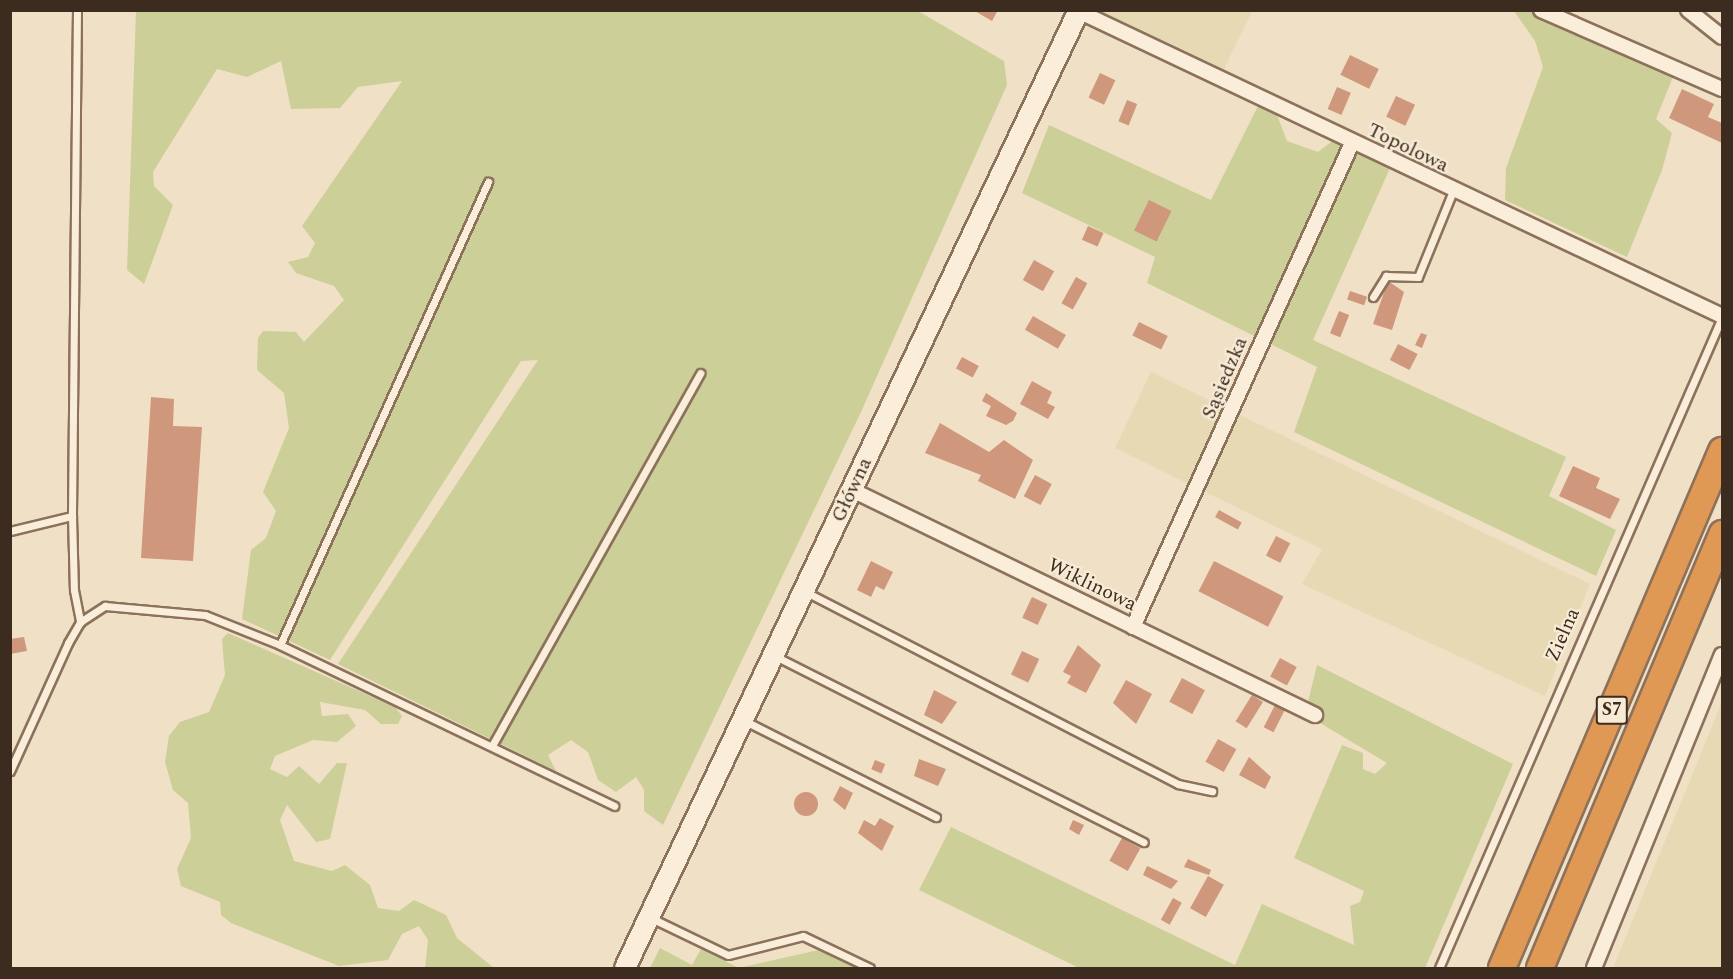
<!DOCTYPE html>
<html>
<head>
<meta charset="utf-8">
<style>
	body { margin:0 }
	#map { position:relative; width:1733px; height:979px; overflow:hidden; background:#f0e0c6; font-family:Spectral,serif }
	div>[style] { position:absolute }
	.farmland>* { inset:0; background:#e6d9b3 }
	.green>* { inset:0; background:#cdcf99 }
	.building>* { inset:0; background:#cf977b; transform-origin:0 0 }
	.round { border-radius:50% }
	.roads { filter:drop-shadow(2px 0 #8c715b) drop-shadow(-2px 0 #8c715b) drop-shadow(0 2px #8c715b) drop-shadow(0 -2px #8c715b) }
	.service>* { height:7px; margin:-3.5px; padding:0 3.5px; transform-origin:3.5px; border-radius:3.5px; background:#faeeda }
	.minor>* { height:14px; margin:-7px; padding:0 7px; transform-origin:7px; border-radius:7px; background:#faeeda }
	.secondary>* { height:20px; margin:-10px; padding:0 10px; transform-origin:10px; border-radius:10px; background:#faeeda }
	.motorway>* { height:26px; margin:-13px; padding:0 13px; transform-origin:13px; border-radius:13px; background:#e09855 }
	span { translate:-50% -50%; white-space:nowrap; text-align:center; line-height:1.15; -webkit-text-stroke:4.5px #f7ebd6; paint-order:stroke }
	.shield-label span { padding:2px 4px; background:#f7ebd6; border:2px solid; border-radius:4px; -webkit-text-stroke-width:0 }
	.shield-label { font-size:18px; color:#3c2b1f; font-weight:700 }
	.street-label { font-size:20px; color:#3c2b1f }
	.frame { position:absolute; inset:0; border:12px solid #3c2b1f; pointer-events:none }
</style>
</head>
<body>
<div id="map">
	<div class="farmland">
		<i style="clip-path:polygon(1100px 11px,1252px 11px,1224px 69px)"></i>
		<i style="clip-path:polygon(1151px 372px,1590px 584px,1545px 696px,1302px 584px,1322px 549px,1115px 448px)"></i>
		<i style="clip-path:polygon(1722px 701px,1722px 968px,1613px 968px,1722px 702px)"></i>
	</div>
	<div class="green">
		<i style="clip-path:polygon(136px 11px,918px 11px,1004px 61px,1007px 85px,861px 412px,663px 825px,644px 811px,644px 790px,636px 777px,616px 792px,598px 780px,588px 752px,571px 740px,548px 755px,556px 771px,338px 664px,538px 360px,521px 361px,330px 660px,242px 619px,251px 550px,266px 538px,276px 511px,263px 492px,289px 428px,284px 393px,257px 370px,258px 338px,263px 331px,296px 332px,304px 342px,344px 300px,334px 286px,296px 273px,288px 262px,308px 257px,315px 243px,302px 226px,402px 81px,358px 87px,340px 108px,291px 109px,281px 61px,247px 77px,217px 69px,153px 172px,154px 186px,173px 205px,144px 284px,127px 270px)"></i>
		<i style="clip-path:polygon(1514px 11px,1559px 11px,1677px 67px,1656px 119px,1672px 133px,1662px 170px,1627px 257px,1505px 200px,1506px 168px,1543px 67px,1535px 41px)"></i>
		<i style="clip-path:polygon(1260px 102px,1275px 110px,1287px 141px,1318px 152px,1335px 139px,1391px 166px,1313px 340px,1566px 457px,1549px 496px,1616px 530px,1596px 576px,1294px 432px,1317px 367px,1147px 283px,1155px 257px,1022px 193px,1049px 125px,1211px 200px)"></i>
		<i style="clip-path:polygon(228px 633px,395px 707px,402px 716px,398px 724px,381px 724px,365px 710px,320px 702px,322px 716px,348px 714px,356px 726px,337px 742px,313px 740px,275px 756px,270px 769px,287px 777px,299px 766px,319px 784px,337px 763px,347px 763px,330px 839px,316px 842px,287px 805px,280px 820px,294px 861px,332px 871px,345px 865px,370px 885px,378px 908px,399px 911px,414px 900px,446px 915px,457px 938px,494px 968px,425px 968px,428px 940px,419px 926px,402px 934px,388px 960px,339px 966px,231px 923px,221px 915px,220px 902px,181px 886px,177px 869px,191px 838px,188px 803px,173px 790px,165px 762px,169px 736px,180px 722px,209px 712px,225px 675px,222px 639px)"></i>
		<i style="clip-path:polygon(1317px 665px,1513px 764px,1425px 968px,1079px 968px,919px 890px,951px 827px,1235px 965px,1262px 904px,1354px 945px,1350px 906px,1360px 902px,1364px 891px,1294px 858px,1342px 745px,1363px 753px,1363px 769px,1375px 774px,1387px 763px,1305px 714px)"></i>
		<i style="clip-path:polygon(660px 948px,692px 965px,701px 949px,739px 968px,823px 949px,866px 968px,650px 968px)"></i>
	</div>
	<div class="building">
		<i style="clip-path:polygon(973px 10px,998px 10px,992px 21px)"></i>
		<i style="left:1350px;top:55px;width:32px;height:22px;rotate:26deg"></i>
		<i style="left:1100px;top:73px;width:17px;height:27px;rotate:25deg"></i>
		<i style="left:1337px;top:87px;width:15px;height:24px;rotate:23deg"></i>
		<i style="clip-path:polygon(1682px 89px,1714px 104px,1708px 117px,1722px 123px,1722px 143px,1669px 118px)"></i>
		<i style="left:1396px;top:96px;width:21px;height:23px;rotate:25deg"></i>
		<i style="left:1127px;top:100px;width:11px;height:23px;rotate:22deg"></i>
		<i style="left:1149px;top:200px;width:25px;height:34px;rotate:26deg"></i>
		<i style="left:1088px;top:226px;width:17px;height:15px;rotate:24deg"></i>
		<i style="left:1034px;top:260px;width:23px;height:23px;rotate:29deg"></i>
		<i style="left:1076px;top:277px;width:13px;height:30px;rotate:29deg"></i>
		<i style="clip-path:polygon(1388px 281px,1404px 292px,1392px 330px,1373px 324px)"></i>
		<i style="left:1350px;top:291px;width:18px;height:9px;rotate:19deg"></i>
		<i style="left:1339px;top:311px;width:11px;height:24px;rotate:22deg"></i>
		<i style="left:1033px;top:316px;width:38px;height:16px;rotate:30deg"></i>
		<i style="left:1139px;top:322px;width:32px;height:15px;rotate:26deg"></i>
		<i style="clip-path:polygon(1421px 333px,1427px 335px,1422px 348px,1415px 345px)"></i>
		<i style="left:1398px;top:344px;width:22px;height:18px;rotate:27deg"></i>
		<i style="left:962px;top:357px;width:19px;height:13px;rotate:28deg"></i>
		<i style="clip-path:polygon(1032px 381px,1052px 392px,1047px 403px,1055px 407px,1048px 419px,1020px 404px)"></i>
		<i style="clip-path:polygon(986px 393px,1017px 413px,1013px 421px,1006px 425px,986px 416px,991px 406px,982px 401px)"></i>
		<i style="clip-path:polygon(151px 397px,174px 399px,173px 426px,202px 427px,193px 561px,141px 558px)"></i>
		<i style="clip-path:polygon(940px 423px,989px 452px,1004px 440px,1033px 460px,1015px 499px,978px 481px,981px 475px,925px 453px)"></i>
		<i style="clip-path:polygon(1573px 466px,1600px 478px,1596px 488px,1620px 499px,1610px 519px,1559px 496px)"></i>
		<i style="left:1035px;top:475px;width:19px;height:24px;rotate:28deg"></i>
		<i style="left:1219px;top:510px;width:26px;height:8px;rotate:29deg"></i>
		<i style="left:1276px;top:536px;width:16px;height:22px;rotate:27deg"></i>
		<i style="clip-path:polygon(871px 561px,893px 572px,884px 590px,876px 586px,871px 597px,857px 590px)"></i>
		<i style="left:1214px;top:561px;width:78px;height:34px;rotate:27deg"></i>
		<i style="left:1032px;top:597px;width:17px;height:23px;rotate:25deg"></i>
		<i style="clip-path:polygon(24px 637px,27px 651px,10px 654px,10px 639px)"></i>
		<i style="clip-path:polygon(1078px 645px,1101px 665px,1086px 693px,1067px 683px,1071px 676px,1063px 672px)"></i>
		<i style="left:1022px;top:651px;width:19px;height:26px;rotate:25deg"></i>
		<i style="left:1280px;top:658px;width:19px;height:21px;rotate:28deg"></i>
		<i style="left:1182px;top:678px;width:26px;height:27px;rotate:28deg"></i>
		<i style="clip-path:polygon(1126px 680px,1152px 694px,1136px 724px,1113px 703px)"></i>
		<i style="clip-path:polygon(934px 690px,957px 702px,942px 724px,924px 715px)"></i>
		<i style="left:1252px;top:695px;width:13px;height:31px;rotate:32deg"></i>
		<i style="left:1275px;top:705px;width:11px;height:25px;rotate:27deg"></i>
		<i style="left:1218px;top:739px;width:21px;height:26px;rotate:29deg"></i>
		<i style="clip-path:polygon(1249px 757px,1271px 777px,1265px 789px,1239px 775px)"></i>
		<i style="clip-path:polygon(919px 759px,946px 769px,938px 786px,914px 776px)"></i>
		<i style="left:875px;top:760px;width:11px;height:10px;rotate:22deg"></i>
		<i style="clip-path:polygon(840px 786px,853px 793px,845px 810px,833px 800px)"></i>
		<i class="round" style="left:794px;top:792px;width:24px;height:24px"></i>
		<i style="clip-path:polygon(880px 818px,894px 826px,882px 851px,858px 833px,864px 820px,875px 826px)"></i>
		<i style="clip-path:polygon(1073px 820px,1084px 825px,1079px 835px,1069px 829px)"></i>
		<i style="left:1122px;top:838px;width:21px;height:26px;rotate:29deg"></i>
		<i style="clip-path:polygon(1188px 859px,1211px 870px,1209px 875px,1184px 867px)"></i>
		<i style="clip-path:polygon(1147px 866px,1156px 870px,1178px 881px,1171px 889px,1143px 875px)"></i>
		<i style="left:1208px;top:876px;width:18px;height:37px;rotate:29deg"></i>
		<i style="left:1173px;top:898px;width:10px;height:25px;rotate:29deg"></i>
	</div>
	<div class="roads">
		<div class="service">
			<i style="left:77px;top:10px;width:506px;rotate:90.57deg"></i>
			<i style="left:72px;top:516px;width:74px;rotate:88.5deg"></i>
			<i style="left:74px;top:590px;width:33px;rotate:79deg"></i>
			<i style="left:1373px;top:297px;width:25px;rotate:-58deg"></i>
			<i style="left:1386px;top:276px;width:32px;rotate:2deg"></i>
			<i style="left:1418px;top:277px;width:93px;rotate:-67.9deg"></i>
			<i style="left:10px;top:531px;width:64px;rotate:-13.6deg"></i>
			<i style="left:806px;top:592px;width:419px;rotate:27.3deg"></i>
			<i style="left:1178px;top:784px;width:35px;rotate:12deg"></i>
			<i style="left:280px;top:645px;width:371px;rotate:25.7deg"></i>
			<i style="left:775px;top:656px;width:413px;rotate:26.8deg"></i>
			<i style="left:743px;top:720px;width:216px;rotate:26.7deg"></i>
			<i style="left:493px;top:744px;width:425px;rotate:-60.8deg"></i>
			<i style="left:10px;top:771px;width:141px;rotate:-65.6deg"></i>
			<i style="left:68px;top:643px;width:24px;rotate:-60deg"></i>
			<i style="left:80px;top:622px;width:30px;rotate:-33deg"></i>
			<i style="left:105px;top:606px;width:100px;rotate:5.1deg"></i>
			<i style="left:205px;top:615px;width:81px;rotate:21.8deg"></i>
			<i style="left:280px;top:645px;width:508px;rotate:-65.81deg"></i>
			<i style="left:651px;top:918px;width:85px;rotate:25.7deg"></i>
			<i style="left:728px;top:955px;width:77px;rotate:-14.2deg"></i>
			<i style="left:803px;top:936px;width:74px;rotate:25.5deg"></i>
			<i style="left:1439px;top:968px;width:710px;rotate:-66.5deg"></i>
		</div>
		<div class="minor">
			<i style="left:1541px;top:10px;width:197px;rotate:23.6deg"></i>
			<i style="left:1688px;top:10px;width:43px;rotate:38.5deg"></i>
			<i style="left:1078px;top:11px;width:713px;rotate:25.34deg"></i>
			<i style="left:852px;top:490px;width:515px;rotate:25.92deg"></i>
			<i style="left:1133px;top:627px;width:531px;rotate:-65.65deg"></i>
			<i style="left:1594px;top:968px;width:338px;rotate:-67.8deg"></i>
		</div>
		<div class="secondary">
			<i style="left:625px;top:968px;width:1060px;rotate:-64.64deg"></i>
		</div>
		<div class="motorway">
			<i style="left:1502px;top:968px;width:562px;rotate:-66.95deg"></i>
			<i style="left:1540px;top:968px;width:471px;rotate:-67.2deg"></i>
		</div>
	</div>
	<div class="shield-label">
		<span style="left:1612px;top:710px">S7</span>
	</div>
	<div class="street-label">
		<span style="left:1408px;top:148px;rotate:26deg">Topolowa</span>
		<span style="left:1225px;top:378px;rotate:-67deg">Sąsiedzka</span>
		<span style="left:852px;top:490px;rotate:-65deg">Główna</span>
		<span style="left:1092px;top:585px;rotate:26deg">Wiklinowa</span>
		<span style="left:1563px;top:635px;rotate:-66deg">Zielna</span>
	</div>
	<div class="frame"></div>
</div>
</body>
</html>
